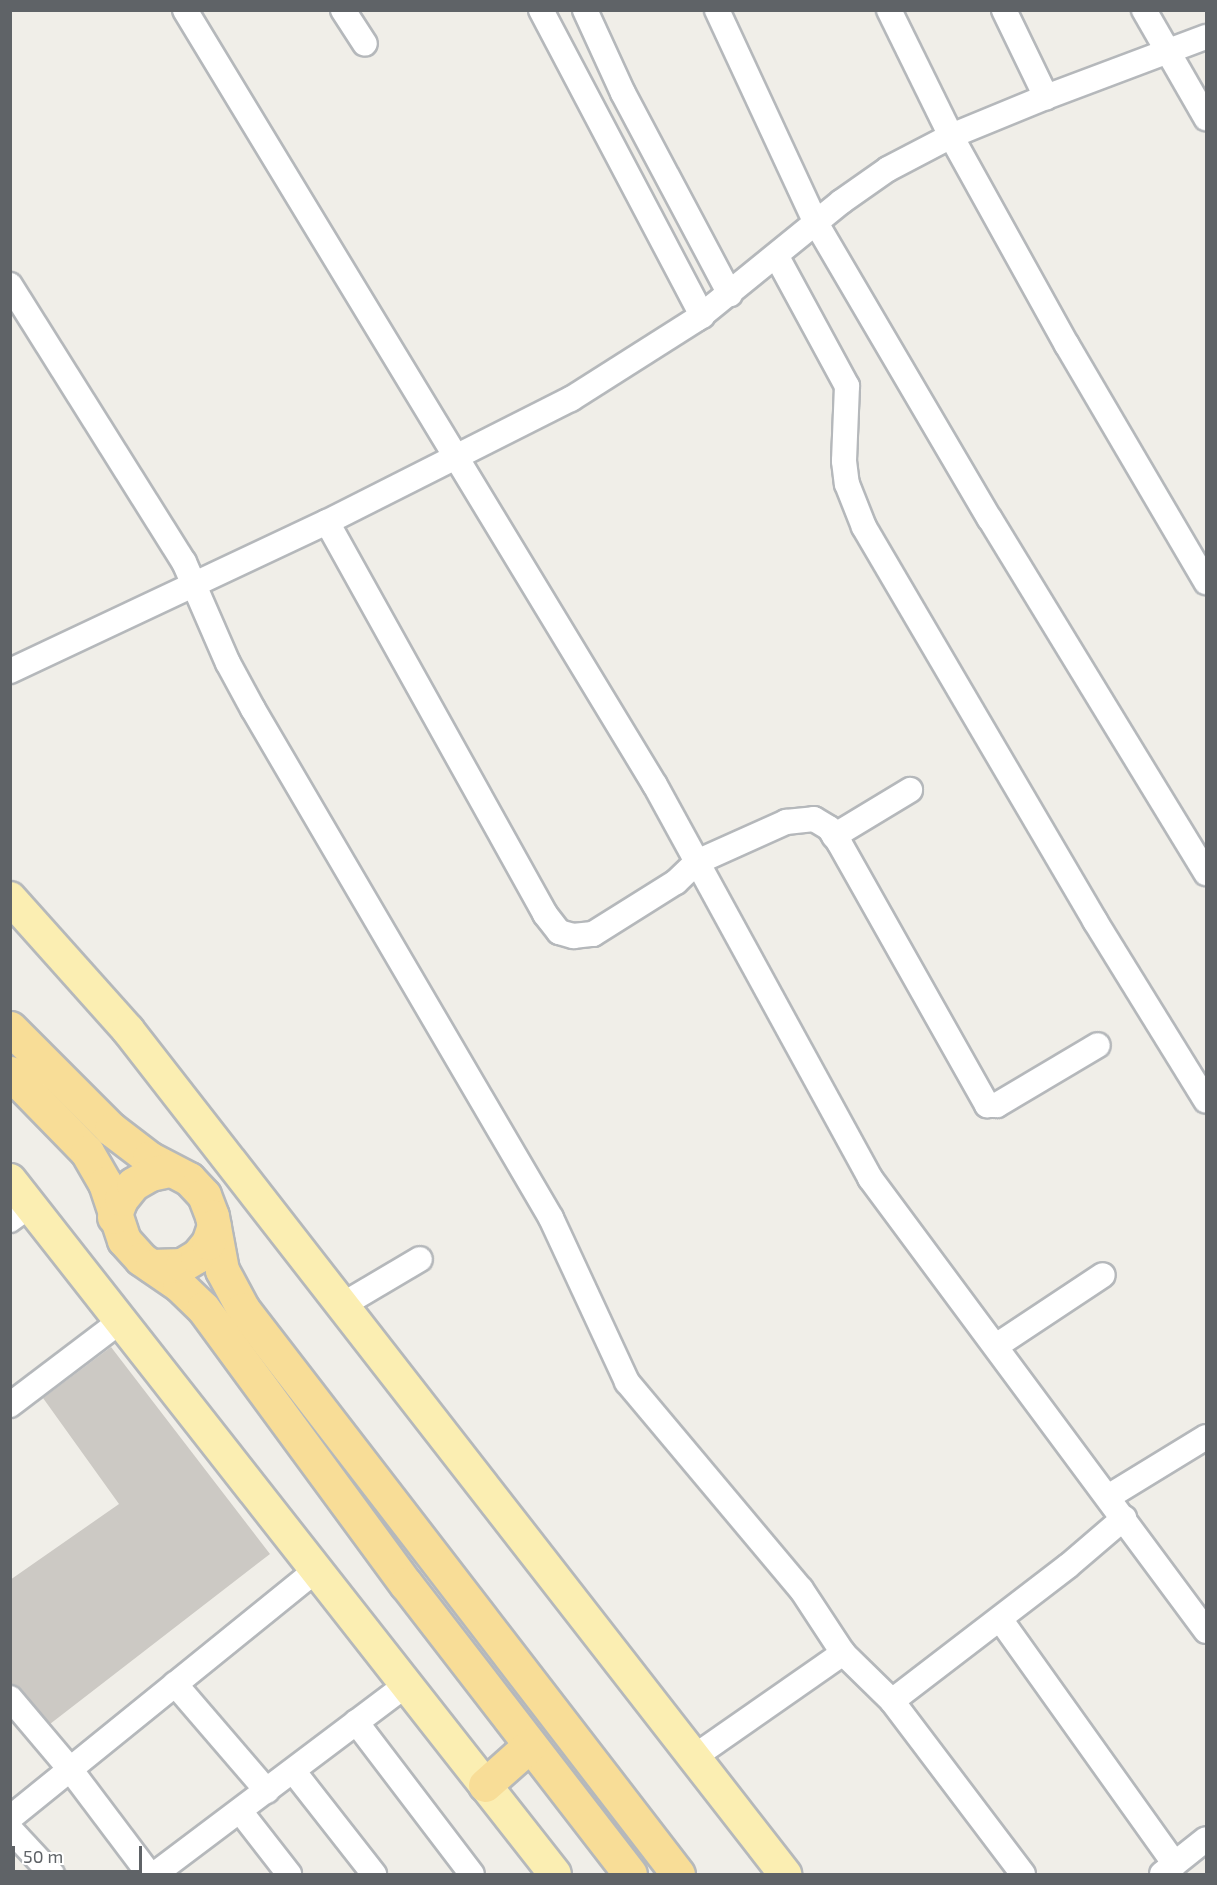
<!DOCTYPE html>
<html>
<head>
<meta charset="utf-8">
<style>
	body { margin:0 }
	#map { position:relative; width:1217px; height:1885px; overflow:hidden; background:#f0eee8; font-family:"Exo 2",sans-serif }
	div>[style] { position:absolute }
	.building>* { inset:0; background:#ccc9c4 }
	.roads { filter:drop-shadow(2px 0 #b5b8bb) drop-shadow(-2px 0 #b5b8bb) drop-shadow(0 2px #b5b8bb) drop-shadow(0 -2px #b5b8bb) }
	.minor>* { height:24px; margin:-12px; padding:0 12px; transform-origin:12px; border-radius:12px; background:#fff }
	.major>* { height:32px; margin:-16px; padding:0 16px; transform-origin:16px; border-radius:16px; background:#fbeeb2 }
	.highway>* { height:33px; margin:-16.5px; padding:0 16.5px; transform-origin:16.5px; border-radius:16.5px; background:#f8dd97 }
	span { translate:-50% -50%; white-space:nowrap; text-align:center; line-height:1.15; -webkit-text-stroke:6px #fff; paint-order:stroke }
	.frame { position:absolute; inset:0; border:12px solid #5f6367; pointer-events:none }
	.scale { position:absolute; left:12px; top:1846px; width:130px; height:27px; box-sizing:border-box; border:3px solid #5f6367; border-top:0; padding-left:8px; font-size:18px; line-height:21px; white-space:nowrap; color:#5f6367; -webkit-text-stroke:4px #fff; paint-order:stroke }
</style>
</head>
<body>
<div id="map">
	<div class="building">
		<i style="clip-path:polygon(111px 1347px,270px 1554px,50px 1724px,21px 1689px,10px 1684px,10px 1580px,119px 1504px,43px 1398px)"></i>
	</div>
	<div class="roads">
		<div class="minor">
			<i style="left:185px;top:10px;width:906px;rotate:58.77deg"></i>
			<i style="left:655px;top:785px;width:448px;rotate:61.3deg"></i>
			<i style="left:870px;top:1178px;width:564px;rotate:53.43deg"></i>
			<i style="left:343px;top:10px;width:40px;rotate:57.1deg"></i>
			<i style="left:541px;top:10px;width:346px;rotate:62.2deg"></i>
			<i style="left:585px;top:10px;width:91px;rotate:65.4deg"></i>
			<i style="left:623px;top:93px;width:228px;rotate:62deg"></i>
			<i style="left:717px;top:10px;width:235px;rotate:65.1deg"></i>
			<i style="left:816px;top:223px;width:343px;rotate:59.6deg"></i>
			<i style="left:990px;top:519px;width:415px;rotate:58.6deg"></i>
			<i style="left:889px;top:10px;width:140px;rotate:63.8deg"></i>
			<i style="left:951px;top:136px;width:239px;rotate:61deg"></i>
			<i style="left:1067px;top:345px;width:275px;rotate:59.6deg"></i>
			<i style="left:1004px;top:10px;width:97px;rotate:64.2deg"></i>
			<i style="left:1144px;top:10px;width:125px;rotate:60.1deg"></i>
			<i style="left:777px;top:257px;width:147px;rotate:61.5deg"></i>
			<i style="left:847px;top:386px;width:75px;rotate:92.3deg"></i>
			<i style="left:844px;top:461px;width:23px;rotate:83deg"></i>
			<i style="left:847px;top:484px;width:46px;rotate:68.4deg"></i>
			<i style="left:864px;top:527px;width:457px;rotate:59.6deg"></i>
			<i style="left:1095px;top:921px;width:211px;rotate:58.3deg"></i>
			<i style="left:10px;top:285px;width:327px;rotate:57.9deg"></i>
			<i style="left:184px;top:562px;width:110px;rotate:66.5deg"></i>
			<i style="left:228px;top:663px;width:52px;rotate:61.5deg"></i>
			<i style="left:253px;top:709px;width:590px;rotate:59.65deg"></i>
			<i style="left:551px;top:1218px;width:181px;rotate:65.1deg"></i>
			<i style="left:627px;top:1382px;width:270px;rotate:50deg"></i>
			<i style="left:801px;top:1589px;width:77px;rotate:56.7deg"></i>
			<i style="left:843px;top:1653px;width:69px;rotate:44.4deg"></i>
			<i style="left:892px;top:1701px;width:222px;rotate:-37.5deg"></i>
			<i style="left:1068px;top:1566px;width:74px;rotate:-40.6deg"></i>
			<i style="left:327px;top:522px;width:449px;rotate:60.9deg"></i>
			<i style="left:545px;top:914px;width:23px;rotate:52deg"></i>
			<i style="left:559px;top:932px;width:15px;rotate:16deg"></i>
			<i style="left:573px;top:936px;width:20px;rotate:-6deg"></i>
			<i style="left:593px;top:934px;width:98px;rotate:-32.1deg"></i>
			<i style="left:676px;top:882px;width:29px;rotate:-44deg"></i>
			<i style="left:697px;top:862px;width:98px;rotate:-24.2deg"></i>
			<i style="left:786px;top:822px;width:28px;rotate:-6deg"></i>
			<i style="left:814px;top:819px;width:17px;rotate:31deg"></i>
			<i style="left:829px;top:828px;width:19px;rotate:55deg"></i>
			<i style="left:840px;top:844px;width:300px;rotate:60.6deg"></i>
			<i style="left:987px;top:1105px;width:10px"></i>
			<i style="left:997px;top:1105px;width:117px;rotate:-30.7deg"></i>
			<i style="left:10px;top:671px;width:350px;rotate:-25.2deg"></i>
			<i style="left:327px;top:522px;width:273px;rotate:-26.8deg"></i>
			<i style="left:571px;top:399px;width:149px;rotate:-32.4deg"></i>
			<i style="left:697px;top:319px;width:186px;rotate:-39.1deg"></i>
			<i style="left:841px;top:202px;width:57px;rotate:-35.1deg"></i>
			<i style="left:888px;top:169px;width:71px;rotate:-27.6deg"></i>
			<i style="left:951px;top:136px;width:103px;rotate:-22.3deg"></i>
			<i style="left:1046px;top:97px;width:171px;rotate:-20.6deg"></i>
			<i style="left:834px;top:836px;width:89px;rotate:-31.2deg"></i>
			<i style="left:10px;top:1220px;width:26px;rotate:-36deg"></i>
			<i style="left:344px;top:1304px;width:88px;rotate:-30.6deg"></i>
			<i style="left:996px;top:1346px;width:128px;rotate:-33.6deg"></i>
			<i style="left:10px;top:1405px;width:141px;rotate:-37.2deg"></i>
			<i style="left:1108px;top:1497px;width:115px;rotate:-31.5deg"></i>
			<i style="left:1000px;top:1619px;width:301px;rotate:54.5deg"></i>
			<i style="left:175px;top:1684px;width:141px;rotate:49.3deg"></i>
			<i style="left:10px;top:1698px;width:93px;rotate:49.8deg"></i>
			<i style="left:70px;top:1769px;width:131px;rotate:53deg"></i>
			<i style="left:892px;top:1701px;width:217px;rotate:52.9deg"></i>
			<i style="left:356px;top:1722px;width:191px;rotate:52.7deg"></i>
			<i style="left:694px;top:1757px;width:182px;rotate:-34.9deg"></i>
			<i style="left:294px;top:1772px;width:130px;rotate:51.9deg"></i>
			<i style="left:240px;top:1811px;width:80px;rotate:52.1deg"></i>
			<i style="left:10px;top:1818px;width:395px;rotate:-39deg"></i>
			<i style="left:10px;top:1829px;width:62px;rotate:47deg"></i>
			<i style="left:155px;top:1874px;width:316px;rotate:-37deg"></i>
			<i style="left:1162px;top:1874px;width:56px;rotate:-38.5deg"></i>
		</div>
		<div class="major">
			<i style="left:10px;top:898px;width:177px;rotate:48.2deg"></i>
			<i style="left:128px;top:1030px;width:1070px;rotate:52.1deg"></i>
			<i style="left:10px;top:1180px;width:882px;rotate:51.86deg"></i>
		</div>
		<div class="highway">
			<i style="left:10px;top:1028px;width:143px;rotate:45deg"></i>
			<i style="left:111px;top:1129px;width:48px;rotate:37.3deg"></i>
			<i style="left:149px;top:1158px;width:45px;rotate:27.7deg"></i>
			<i style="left:189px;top:1179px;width:22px;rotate:47deg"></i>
			<i style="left:204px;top:1195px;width:22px;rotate:69deg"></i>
			<i style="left:212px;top:1216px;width:55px;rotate:79.5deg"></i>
			<i style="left:222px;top:1270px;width:44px;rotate:61.7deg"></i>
			<i style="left:243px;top:1309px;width:713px;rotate:52.41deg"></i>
			<i style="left:10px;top:1073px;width:110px;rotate:45.7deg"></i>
			<i style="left:87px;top:1152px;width:36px;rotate:60deg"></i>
			<i style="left:105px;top:1183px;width:60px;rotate:71.6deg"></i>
			<i style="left:124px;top:1240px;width:25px;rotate:48deg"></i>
			<i style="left:141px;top:1259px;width:46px;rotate:34.4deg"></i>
			<i style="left:179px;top:1285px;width:33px;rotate:44deg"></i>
			<i style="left:203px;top:1308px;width:343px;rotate:53.7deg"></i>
			<i style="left:406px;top:1584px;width:366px;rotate:52.3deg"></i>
			<i style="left:114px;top:1217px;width:19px;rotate:-69deg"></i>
			<i style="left:121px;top:1199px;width:19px;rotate:-51deg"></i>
			<i style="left:133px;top:1184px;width:20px;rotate:-30deg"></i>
			<i style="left:150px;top:1174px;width:19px;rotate:-12deg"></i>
			<i style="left:152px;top:1266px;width:30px;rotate:-2deg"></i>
			<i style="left:182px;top:1265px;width:17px;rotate:-31deg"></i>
			<i style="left:197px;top:1256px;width:17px;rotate:-50deg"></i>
			<i style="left:208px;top:1243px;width:18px;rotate:-71deg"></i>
			<i style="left:485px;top:1785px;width:60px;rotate:-41.6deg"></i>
		</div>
	</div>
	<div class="frame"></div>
	<div class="scale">50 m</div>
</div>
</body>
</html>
